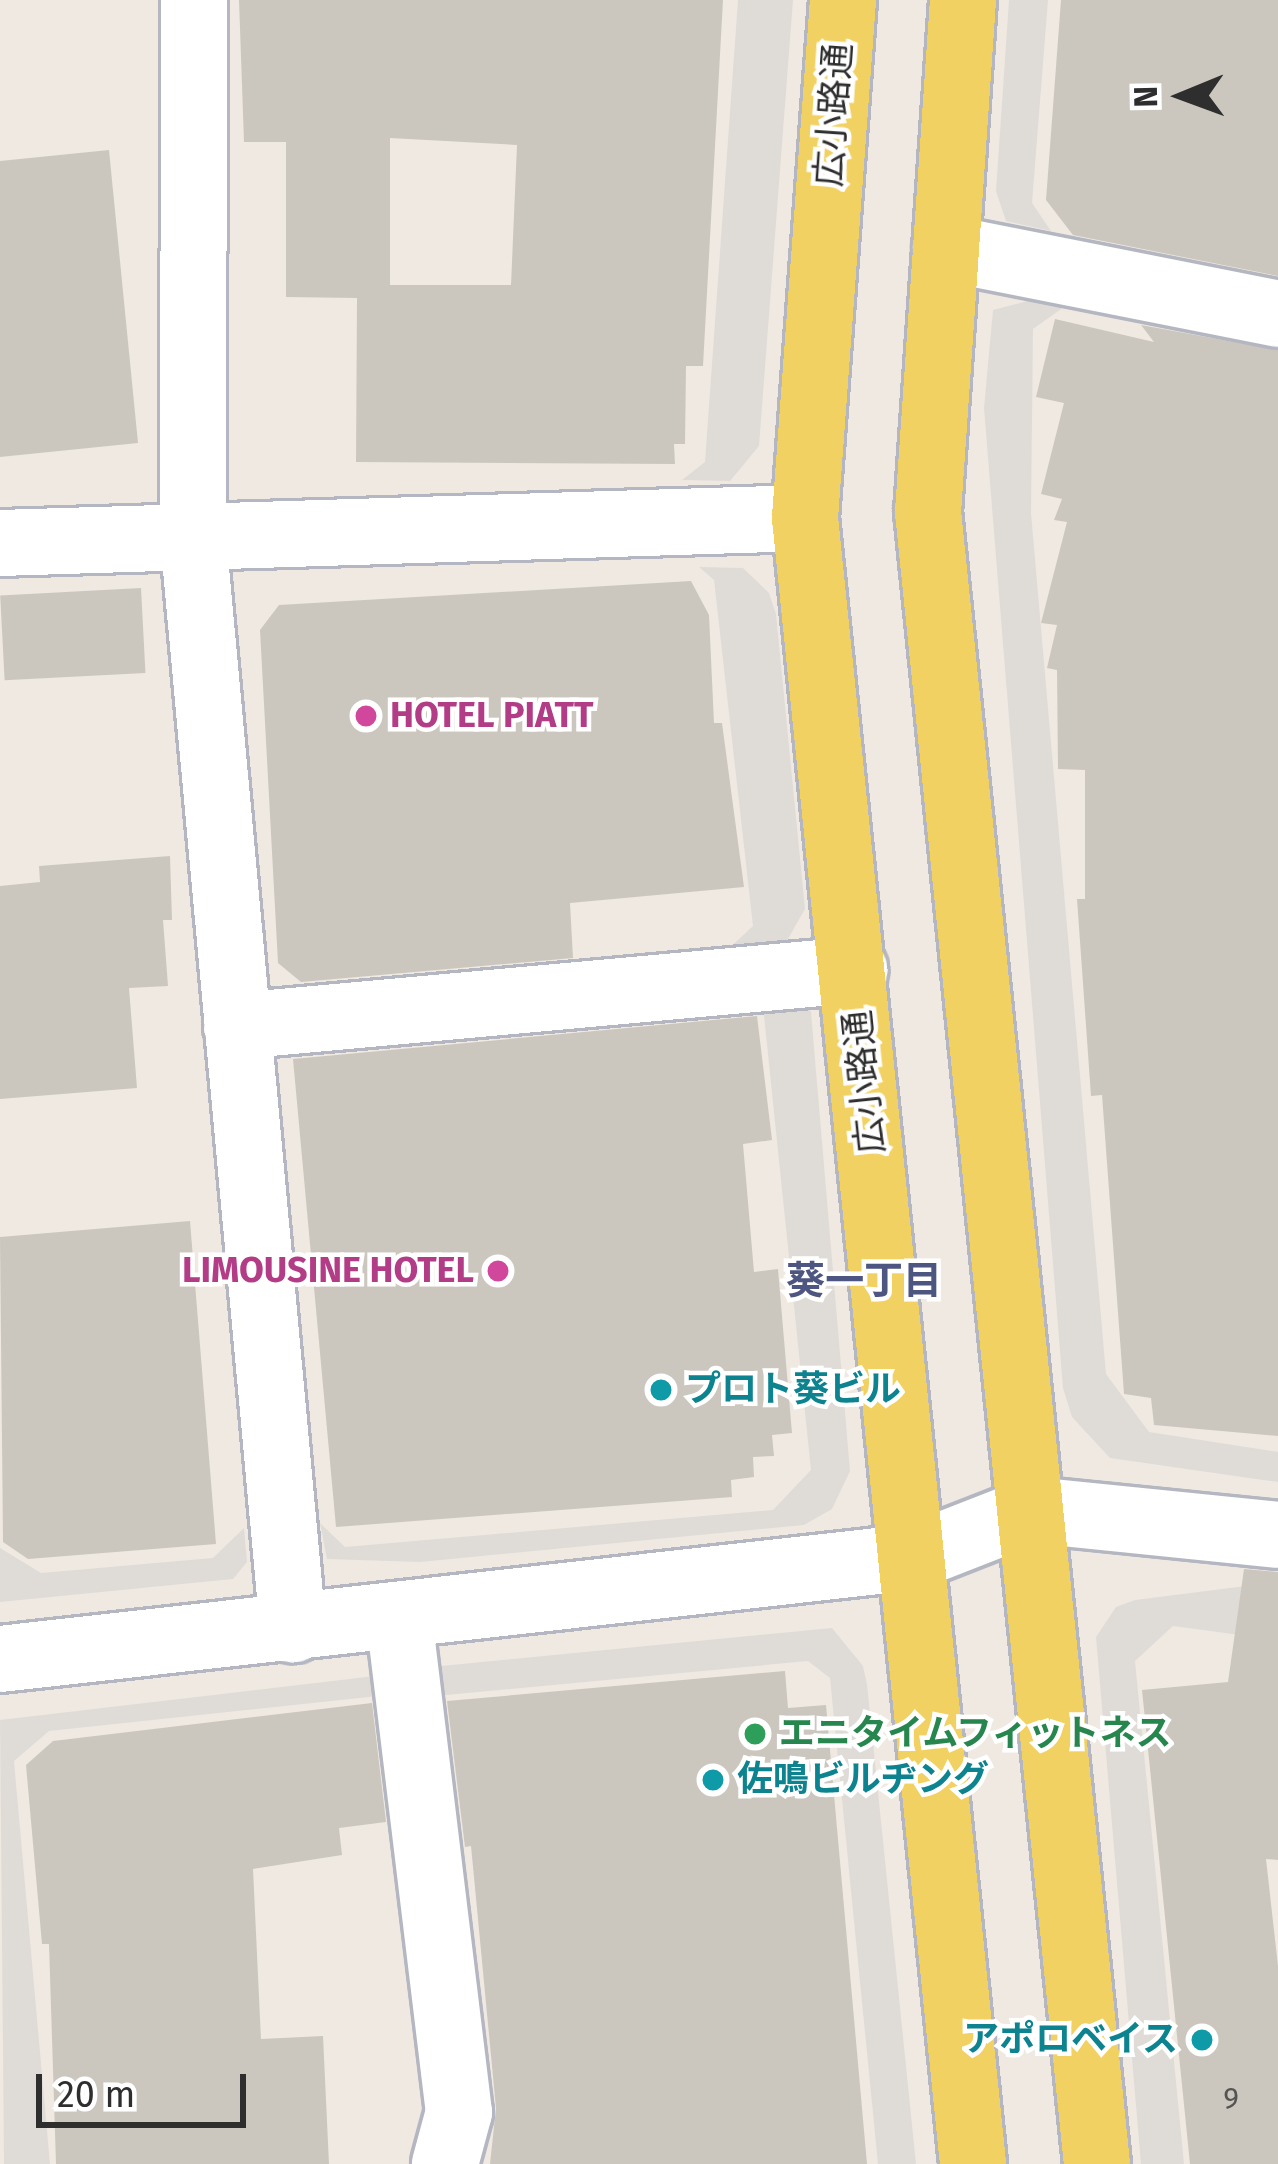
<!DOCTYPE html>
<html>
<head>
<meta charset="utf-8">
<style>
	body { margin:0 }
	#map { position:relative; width:1278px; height:2164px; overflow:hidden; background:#efe9e1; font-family:"Fira Sans","Noto Sans JP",sans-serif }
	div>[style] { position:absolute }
	.plaza>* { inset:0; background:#dfdcd8 }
	.building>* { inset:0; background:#cbc7bf; transform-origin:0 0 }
	.roads { filter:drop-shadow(3px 0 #b4b7c1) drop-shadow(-3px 0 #b4b7c1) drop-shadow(0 3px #b4b7c1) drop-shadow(0 -3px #b4b7c1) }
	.street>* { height:66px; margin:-33px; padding:0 33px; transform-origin:33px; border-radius:33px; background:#fff }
	.secondary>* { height:66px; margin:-33px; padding:0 33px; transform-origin:33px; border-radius:33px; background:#fff }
	.primary>* { height:66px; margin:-33px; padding:0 33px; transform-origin:33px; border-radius:33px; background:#f2d163 }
	.dots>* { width:33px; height:33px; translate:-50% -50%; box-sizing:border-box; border:6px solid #fff; border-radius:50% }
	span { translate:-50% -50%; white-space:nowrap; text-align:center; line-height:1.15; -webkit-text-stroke:9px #fff; paint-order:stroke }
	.number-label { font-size:30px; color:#555452 }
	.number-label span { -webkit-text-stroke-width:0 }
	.street-label { font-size:36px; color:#2e2e2e }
	.hotel-label { font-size:36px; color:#b23c85; font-weight:700 }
	.left { translate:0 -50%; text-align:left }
	.right { translate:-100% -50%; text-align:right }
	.culture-label { font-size:36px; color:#0d838f; font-weight:700 }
	.leisure-label { font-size:36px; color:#27864d; font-weight:700 }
	.neighbourhood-label { font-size:39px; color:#4d5680; font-weight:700 }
	.north { position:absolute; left:1122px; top:36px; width:120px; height:120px; -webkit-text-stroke:9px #fff; paint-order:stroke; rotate:269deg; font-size:33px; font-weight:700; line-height:48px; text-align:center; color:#2e2e2e }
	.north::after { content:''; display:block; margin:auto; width:42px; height:54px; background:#2e2e2e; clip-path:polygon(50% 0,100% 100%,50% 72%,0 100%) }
	.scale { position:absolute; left:36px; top:2074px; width:210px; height:54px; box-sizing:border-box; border:6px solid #2e2e2e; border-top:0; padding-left:15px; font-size:36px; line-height:42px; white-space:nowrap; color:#2e2e2e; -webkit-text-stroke:9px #fff; paint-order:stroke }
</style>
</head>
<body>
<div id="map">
	<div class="plaza">
		<i style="clip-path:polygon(738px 0,793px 0,759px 446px,730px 481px,682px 480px,705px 462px)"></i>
		<i style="clip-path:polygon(1009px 0,1048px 0,1032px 203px,1051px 231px,1006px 221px,996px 191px)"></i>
		<i style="clip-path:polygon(1036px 299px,1064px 307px,1033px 329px,1031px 513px,1106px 1374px,1149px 1432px,1278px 1452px,1278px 1482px,1110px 1458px,1072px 1417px,1063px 1388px,984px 408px,993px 310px)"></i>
		<i style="clip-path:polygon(699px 567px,743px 568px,769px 593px,776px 614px,805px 909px,784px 946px,726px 951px,753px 926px,714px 580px)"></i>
		<i style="clip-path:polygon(799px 992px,811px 1012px,850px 1471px,832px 1509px,804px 1525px,420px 1562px,327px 1559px,320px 1523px,345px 1547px,773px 1510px,811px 1470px,763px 1006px)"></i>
		<i style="clip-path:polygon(244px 1528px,247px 1562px,233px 1579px,0 1602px,0 1548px,41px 1573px,213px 1558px)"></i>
		<i style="clip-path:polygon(1246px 1586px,1278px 1640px,1173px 1626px,1135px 1661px,1184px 2164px,1141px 2164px,1096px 1637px,1116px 1607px,1135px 1600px)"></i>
		<i style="clip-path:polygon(832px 1628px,863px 1666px,867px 1684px,916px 2164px,878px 2164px,830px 1678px,808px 1661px,425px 1697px,428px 1671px,441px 1666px)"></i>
		<i style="clip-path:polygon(383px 1675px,397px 1694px,49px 1731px,14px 1761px,50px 2164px,4px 2164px,0 1720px)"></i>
	</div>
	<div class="building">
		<i style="clip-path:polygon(evenodd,239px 0,723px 0,703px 366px,686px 366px,685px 444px,674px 444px,675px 464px,356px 462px,357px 298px,286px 297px,286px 142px,244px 142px,239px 0,390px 138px,517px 145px,511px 285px,390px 285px,390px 138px)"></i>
		<i style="clip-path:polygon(1061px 0,1278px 0,1278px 276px,1073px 235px,1046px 200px)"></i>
		<i style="clip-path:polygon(109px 150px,138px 443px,0 457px,0 161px)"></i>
		<i style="clip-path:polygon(1055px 319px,1154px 342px,1141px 325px,1278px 350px,1278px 1436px,1154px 1425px,1151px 1398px,1124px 1394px,1102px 1095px,1091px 1096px,1077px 899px,1085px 899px,1085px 770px,1058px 769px,1057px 670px,1047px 668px,1057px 625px,1041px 623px,1067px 522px,1054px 520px,1062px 499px,1041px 494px,1064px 403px,1036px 397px)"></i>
		<i style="clip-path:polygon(691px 581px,709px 615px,714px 723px,722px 723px,744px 887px,570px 903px,573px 958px,301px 982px,278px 963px,260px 630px,279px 605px)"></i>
		<i style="left:141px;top:588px;width:85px;height:141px;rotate:87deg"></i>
		<i style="clip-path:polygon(170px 856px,172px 920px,163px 920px,168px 986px,129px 988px,137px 1088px,0 1099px,0 886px,40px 882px,39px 866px)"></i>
		<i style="clip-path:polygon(757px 1016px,772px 1140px,743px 1144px,754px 1272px,778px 1269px,792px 1433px,772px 1435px,774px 1456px,753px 1457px,754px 1477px,731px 1480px,732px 1497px,336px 1527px,293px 1059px)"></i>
		<i style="clip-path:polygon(190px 1221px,216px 1544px,28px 1559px,3px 1542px,0 1237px)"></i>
		<i style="clip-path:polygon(1244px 1569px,1278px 1572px,1278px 1860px,1266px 1859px,1278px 1966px,1278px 2164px,1190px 2164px,1142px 1690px,1228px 1682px)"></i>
		<i style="clip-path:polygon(785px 1671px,788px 1708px,826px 1705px,867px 2164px,490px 2164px,496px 2108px,471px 1846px,465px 1847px,447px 1701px)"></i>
		<i style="clip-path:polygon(372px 1703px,386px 1822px,339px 1828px,342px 1855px,253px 1869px,261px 2039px,323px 2036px,329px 2164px,56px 2164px,49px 1944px,42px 1944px,26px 1765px,53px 1741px)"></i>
	</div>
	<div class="roads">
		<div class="street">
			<i style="left:194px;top:0;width:536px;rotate:90.11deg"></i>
			<i style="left:193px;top:536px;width:1098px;rotate:84.77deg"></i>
			<i style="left:946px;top:248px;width:338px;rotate:11.2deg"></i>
			<i style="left:0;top:543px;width:805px;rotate:-1.78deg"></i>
			<i style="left:237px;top:1026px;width:620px;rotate:-5.19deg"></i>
			<i style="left:399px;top:1617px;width:499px;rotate:83.1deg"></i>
			<i style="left:459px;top:2112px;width:54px;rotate:105.1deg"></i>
		</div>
		<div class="secondary">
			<i style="left:0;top:1659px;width:919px;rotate:-6.37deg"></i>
			<i style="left:913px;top:1557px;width:129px;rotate:-21.4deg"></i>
			<i style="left:1033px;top:1510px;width:246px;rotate:5.8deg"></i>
		</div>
		<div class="primary">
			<i style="left:843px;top:0;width:519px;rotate:94.2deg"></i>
			<i style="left:805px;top:518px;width:1655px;rotate:84.17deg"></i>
			<i style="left:963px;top:0;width:513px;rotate:93.91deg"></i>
			<i style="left:928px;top:512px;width:1661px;rotate:84.16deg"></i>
		</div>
	</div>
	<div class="dots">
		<i style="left:366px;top:716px;background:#d1479c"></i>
		<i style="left:498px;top:1271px;background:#d1479c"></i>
		<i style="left:661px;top:1390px;background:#0f9aa8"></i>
		<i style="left:755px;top:1734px;background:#2e9e5b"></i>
		<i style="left:713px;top:1780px;background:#0f9aa8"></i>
		<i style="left:1202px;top:2040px;background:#0f9aa8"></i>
	</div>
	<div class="number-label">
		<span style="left:1231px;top:2098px">9</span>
	</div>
	<div class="street-label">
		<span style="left:834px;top:115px;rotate:-86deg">広小路通</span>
		<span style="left:865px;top:1082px;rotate:-96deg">広小路通</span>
	</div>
	<div class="hotel-label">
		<span class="left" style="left:390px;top:716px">HOTEL PIATT</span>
		<span class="right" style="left:474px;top:1271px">LIMOUSINE HOTEL</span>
	</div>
	<div class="culture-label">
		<span class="left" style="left:685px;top:1390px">プロト葵ビル</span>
		<span class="left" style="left:737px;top:1780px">佐鳴ビルヂング</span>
		<span class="right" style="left:1178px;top:2040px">アポロベイス</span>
	</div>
	<div class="leisure-label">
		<span class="left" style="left:779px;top:1734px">エニタイムフィットネス</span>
	</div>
	<div class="neighbourhood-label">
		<span style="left:864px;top:1281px">葵一丁目</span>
	</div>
	<div class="north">N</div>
	<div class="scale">20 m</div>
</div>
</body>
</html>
